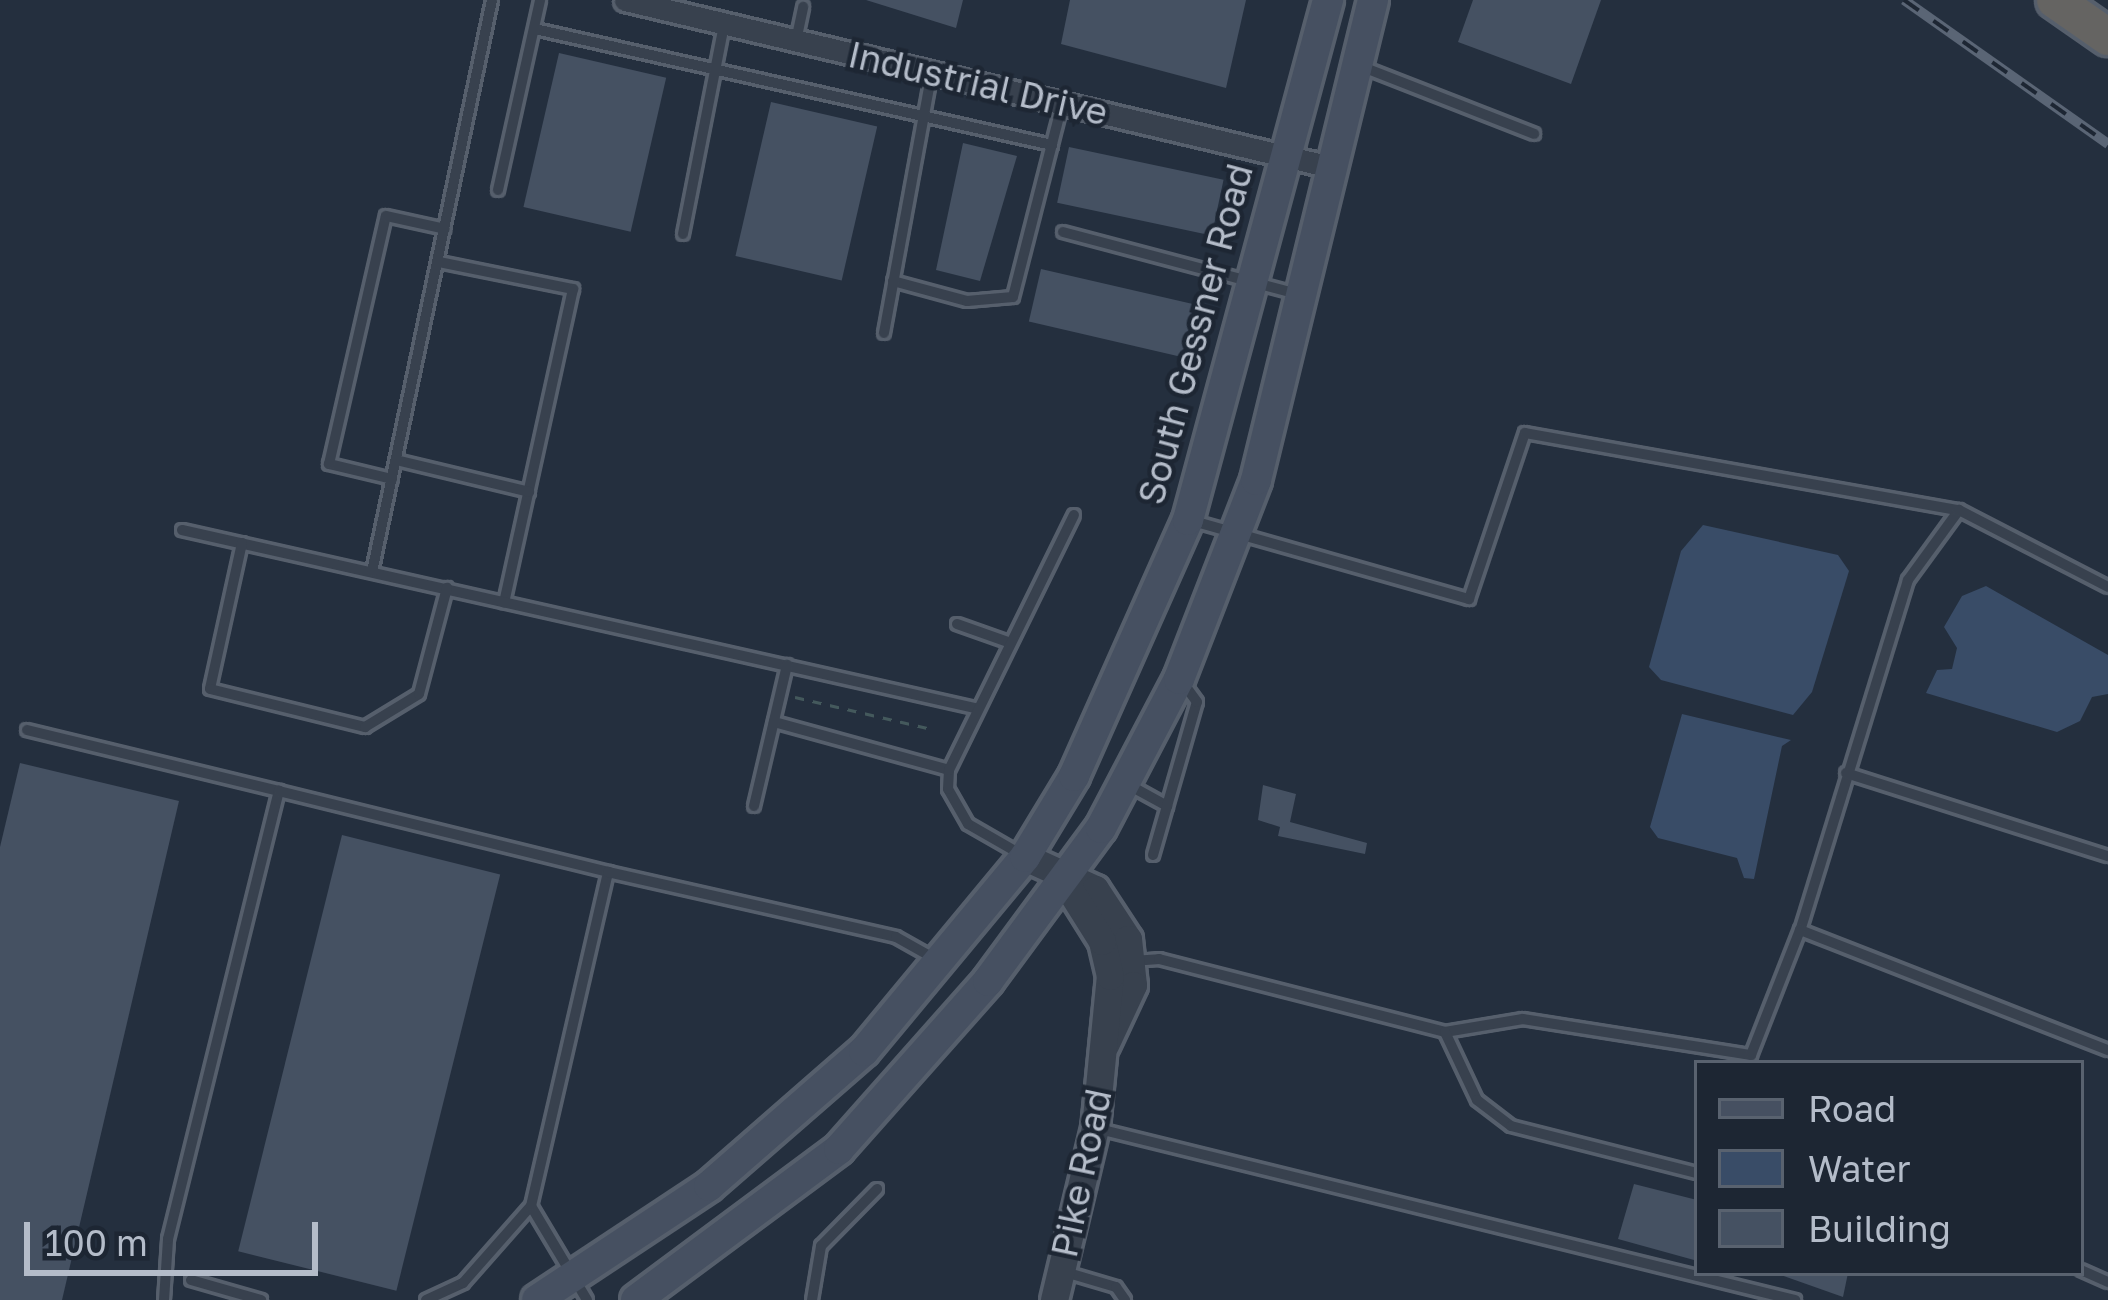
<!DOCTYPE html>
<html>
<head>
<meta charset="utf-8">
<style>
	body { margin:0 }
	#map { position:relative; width:2108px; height:1300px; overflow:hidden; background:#242f3e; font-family:"Golos Text",sans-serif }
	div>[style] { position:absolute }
	.water>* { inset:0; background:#394c67 }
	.building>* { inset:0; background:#455162; transform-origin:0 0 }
	.path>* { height:3px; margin-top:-1.5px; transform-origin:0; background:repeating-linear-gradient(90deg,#44595c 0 9px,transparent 0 18px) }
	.roads { filter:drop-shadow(3px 0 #565f6c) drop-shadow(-3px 0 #565f6c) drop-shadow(0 3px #565f6c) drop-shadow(0 -3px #565f6c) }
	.service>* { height:10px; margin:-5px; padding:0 5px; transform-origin:5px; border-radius:5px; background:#38414e }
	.minor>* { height:21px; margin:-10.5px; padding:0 10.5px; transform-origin:10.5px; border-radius:10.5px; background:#38414e }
	.tertiary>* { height:27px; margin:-13.5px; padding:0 13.5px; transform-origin:13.5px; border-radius:13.5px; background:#38414e }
	.secondary>* { height:30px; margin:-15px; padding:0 15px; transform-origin:15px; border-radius:15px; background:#465061 }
	.trunk>* { height:36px; margin:-18px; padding:0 18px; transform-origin:18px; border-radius:18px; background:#656462 }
	.rail>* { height:10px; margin-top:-5px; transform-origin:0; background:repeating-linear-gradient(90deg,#1d2633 0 18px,#5a6575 0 36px); box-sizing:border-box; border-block:3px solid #5a6575 }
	span { translate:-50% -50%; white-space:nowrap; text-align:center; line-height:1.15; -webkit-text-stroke:9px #1d2633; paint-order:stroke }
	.street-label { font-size:36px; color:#b4bcc9 }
	.legend { position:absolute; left:1694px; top:1060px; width:390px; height:216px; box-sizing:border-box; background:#1d2633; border:3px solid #59626f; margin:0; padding:15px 21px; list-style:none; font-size:36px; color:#b4bcc9 }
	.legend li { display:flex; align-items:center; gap:24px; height:60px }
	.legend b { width:60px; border:3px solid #59626f }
	.scale { position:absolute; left:24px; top:1222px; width:294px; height:54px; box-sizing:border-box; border:6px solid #b4bcc9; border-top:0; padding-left:15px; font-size:36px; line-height:42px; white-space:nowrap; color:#b4bcc9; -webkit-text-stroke:9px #1d2633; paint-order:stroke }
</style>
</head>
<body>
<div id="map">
	<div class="water">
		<i style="clip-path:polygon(1703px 525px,1838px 555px,1849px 571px,1812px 692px,1793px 715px,1661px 680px,1649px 667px,1681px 551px)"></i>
		<i style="clip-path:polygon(1986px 586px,2108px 655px,2108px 694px,2092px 697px,2080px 721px,2057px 732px,1926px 693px,1937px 670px,1952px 669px,1957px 648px,1944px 627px,1962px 596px)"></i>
		<i style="clip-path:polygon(1682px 714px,1791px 740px,1782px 746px,1754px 879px,1744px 878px,1737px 858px,1658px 838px,1650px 827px)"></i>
	</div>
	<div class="building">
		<i style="clip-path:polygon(866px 0,963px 0,956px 28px)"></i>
		<i style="clip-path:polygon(1070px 0,1246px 0,1226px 88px,1061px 44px)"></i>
		<i style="clip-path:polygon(1473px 0,1601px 0,1571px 84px,1458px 42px)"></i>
		<i style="left:559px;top:53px;width:110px;height:158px;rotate:13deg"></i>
		<i style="left:771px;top:102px;width:109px;height:158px;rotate:13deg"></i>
		<i style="clip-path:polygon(963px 143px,1017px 156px,980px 281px,936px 270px)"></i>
		<i style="left:1069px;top:147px;width:158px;height:57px;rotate:12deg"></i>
		<i style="left:1041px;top:269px;width:158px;height:54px;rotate:13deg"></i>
		<i style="clip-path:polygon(20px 763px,179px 801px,62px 1300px,0 1300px,0 847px)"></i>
		<i style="clip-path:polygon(1263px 785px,1296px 794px,1290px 822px,1367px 843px,1365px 854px,1278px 836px,1280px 827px,1258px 820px)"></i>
		<i style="left:342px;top:835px;width:163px;height:429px;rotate:14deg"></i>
		<i style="clip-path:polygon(1634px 1184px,1697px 1200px,1694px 1260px,1618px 1239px)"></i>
		<i style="clip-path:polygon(1775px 1273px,1848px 1273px,1843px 1297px)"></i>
	</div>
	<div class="path">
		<i style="left:795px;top:697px;width:136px;rotate:13.2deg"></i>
	</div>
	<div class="roads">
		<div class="service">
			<i style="left:535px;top:29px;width:530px;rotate:12.65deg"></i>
			<i style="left:796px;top:41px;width:35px;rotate:-78deg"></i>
			<i style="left:1360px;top:66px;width:187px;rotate:21.3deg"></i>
			<i style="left:498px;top:190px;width:195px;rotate:-77.5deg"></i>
			<i style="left:1063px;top:232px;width:242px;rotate:14.8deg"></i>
			<i style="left:683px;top:234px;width:213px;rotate:-78.9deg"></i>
			<i style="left:439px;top:262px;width:137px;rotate:11.4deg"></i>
			<i style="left:573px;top:289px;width:321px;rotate:102.4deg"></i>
			<i style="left:893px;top:281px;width:77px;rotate:15.1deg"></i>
			<i style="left:967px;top:301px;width:46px;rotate:-5deg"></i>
			<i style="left:1013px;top:297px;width:198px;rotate:-75.7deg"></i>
			<i style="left:884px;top:333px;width:265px;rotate:-79.6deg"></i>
			<i style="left:396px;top:460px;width:137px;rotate:13.5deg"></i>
			<i style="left:392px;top:479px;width:65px;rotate:-166.6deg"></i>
			<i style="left:329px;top:464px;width:254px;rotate:-77.1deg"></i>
			<i style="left:386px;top:216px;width:60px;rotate:12.4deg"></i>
			<i style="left:1959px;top:510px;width:87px;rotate:126.1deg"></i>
			<i style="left:1908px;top:580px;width:366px;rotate:107.1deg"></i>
			<i style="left:1800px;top:930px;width:331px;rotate:21.3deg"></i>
			<i style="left:1193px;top:521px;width:287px;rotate:15.8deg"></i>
			<i style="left:1469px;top:599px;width:175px;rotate:-71.4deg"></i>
			<i style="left:1525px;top:433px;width:441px;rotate:10.1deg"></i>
			<i style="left:1959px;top:510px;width:168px;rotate:27.3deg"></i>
			<i style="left:182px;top:530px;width:813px;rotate:12.65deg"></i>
			<i style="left:242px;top:543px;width:149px;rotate:102.4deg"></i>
			<i style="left:210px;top:689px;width:160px;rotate:13.8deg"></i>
			<i style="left:365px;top:727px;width:63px;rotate:-31.4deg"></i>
			<i style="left:419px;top:694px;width:110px;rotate:-75.2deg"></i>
			<i style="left:372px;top:572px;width:584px;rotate:-78.15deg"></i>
			<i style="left:957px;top:624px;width:54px;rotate:19.4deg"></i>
			<i style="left:774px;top:722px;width:181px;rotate:15.3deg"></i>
			<i style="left:27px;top:730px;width:259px;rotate:13.6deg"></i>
			<i style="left:1846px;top:773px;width:275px;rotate:17.6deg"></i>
			<i style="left:1127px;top:784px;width:46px;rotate:28.8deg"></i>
			<i style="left:754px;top:806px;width:145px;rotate:-76.8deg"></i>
			<i style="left:1022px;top:855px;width:62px;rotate:-150.1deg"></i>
			<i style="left:968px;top:824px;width:40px;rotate:-119.7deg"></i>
			<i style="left:948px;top:789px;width:19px;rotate:-87deg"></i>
			<i style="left:949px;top:770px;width:284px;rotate:-63.9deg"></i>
			<i style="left:1153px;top:855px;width:159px;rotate:-74deg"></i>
			<i style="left:1197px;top:702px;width:22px;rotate:-126deg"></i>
			<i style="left:1132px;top:961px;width:27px;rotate:-4deg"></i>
			<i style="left:1159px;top:959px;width:295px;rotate:14.3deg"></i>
			<i style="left:1445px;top:1032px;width:79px;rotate:-9.5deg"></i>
			<i style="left:1523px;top:1019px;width:231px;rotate:9deg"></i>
			<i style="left:1751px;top:1055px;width:134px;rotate:-68.6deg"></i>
			<i style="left:1445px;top:1032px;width:75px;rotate:64.8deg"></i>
			<i style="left:1477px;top:1100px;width:43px;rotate:37.4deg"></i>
			<i style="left:1511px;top:1126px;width:192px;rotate:14.2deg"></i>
			<i style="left:1099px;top:1129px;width:717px;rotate:13.8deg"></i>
			<i style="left:2081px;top:1270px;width:30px;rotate:24deg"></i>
			<i style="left:1065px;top:1272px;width:53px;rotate:16.4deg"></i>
			<i style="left:1116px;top:1287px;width:16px;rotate:55deg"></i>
			<i style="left:191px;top:1280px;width:73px;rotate:15.9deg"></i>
			<i style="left:164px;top:1300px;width:61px;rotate:-86.2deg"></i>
			<i style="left:168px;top:1239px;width:462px;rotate:-76.1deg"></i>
			<i style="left:279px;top:791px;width:339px;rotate:13.8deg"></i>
			<i style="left:426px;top:1300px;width:41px;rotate:-24.7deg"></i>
			<i style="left:463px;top:1283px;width:103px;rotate:-48.6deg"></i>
			<i style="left:587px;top:1300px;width:109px;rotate:-120.8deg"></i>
			<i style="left:531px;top:1206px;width:343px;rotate:-77deg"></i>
			<i style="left:608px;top:872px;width:295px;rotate:12.7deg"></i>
			<i style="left:896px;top:937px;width:47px;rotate:29.3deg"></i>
			<i style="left:812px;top:1300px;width:55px;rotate:-80.5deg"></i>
			<i style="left:821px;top:1246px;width:80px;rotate:-45.5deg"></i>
		</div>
		<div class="minor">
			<i style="left:625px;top:0;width:725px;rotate:13.31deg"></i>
		</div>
		<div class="tertiary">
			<i style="left:1025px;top:857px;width:77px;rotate:24.6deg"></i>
			<i style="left:1095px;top:889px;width:60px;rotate:56.6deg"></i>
			<i style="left:1128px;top:939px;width:46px;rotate:83.8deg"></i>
			<i style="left:1133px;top:985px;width:66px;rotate:115deg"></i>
			<i style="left:1054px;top:1300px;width:177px;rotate:-76.6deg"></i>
			<i style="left:1095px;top:1128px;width:153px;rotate:-84.4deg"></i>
			<i style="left:1110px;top:976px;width:36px;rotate:-103deg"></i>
			<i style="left:1102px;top:941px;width:70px;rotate:-122.1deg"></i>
		</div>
		<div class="secondary">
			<i style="left:537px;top:1300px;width:206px;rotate:-33.5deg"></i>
			<i style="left:709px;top:1186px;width:206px;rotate:-41.1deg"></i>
			<i style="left:864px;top:1051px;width:252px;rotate:-50.3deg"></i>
			<i style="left:1025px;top:857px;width:95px;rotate:-58.8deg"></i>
			<i style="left:1074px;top:776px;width:280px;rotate:-66deg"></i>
			<i style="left:1188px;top:520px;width:539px;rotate:-74.93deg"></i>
			<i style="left:636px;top:1300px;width:253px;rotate:-36.6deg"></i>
			<i style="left:839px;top:1149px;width:225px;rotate:-48.4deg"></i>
			<i style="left:988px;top:981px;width:190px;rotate:-53.6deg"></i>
			<i style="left:1101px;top:828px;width:168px;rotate:-62.4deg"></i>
			<i style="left:1179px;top:679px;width:213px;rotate:-68.8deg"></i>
			<i style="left:1256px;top:480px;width:494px;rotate:-76.3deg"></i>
		</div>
		<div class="trunk">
			<i style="left:2055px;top:0;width:65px;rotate:34.9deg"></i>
		</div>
	</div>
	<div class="rail">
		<i style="left:1904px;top:0;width:250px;rotate:35.2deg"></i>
	</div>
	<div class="street-label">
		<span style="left:978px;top:83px;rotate:13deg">Industrial Drive</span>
		<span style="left:1195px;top:334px;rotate:-75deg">South Gessner Road</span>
		<span style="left:1081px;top:1173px;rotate:-78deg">Pike Road</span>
	</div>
	<ul class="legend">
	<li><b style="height:15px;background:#465061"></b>Road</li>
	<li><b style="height:33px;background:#394c67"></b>Water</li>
	<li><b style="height:33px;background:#455162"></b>Building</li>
	</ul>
	<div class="scale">100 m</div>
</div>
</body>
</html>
